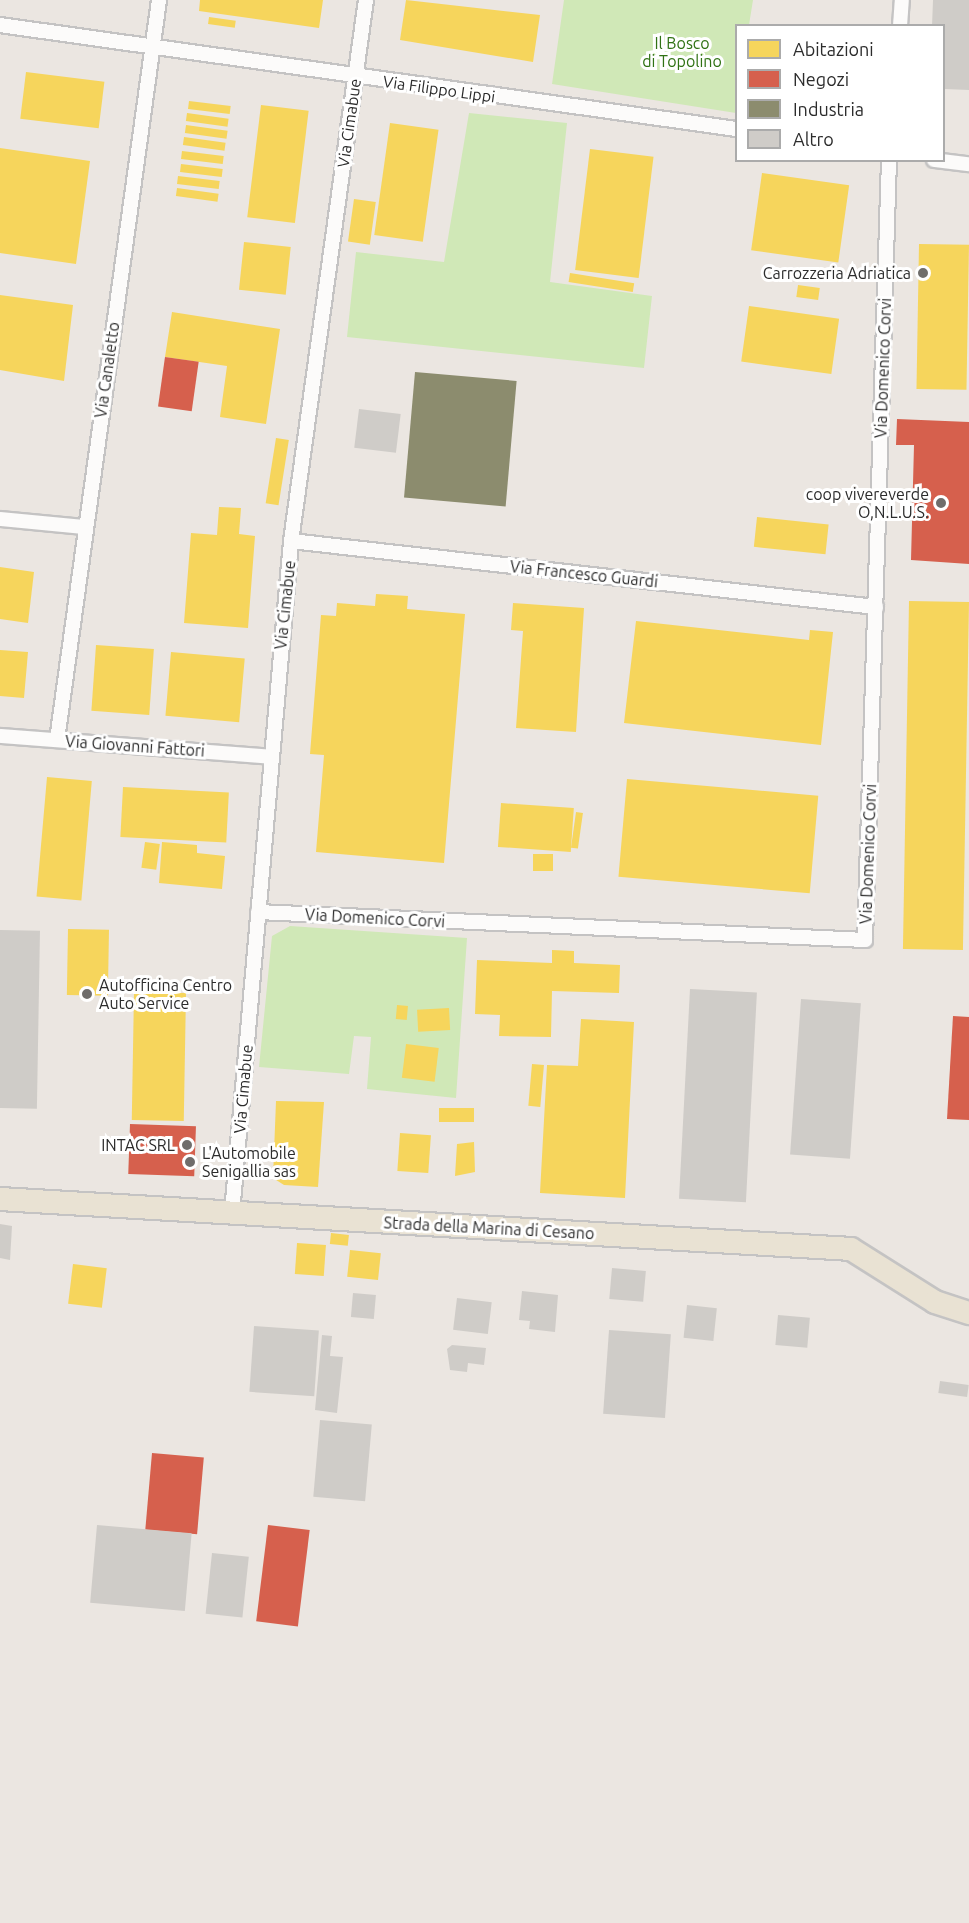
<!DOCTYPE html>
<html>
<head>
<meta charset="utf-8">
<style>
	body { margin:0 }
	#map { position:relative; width:969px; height:1923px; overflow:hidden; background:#ebe6e1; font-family:Ubuntu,sans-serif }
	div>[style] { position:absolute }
	.green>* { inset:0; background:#d0e8b7 }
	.homes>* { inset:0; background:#f6d55c; transform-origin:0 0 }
	.shops>* { inset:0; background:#d6604d; transform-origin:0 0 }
	.industry>* { inset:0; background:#8c8c6e; transform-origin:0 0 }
	.building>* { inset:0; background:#cfccc8; transform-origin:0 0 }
	.roads { filter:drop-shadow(2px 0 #c4c3c3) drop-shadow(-2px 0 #c4c3c3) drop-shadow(0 2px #c4c3c3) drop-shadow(0 -2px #c4c3c3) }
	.minor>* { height:14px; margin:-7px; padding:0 7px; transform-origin:7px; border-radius:7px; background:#fcfbfa }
	.primary>* { height:22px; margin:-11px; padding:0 11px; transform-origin:11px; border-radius:11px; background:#e9e2d3 }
	.dots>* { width:16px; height:16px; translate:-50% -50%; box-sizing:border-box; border:3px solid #fff; border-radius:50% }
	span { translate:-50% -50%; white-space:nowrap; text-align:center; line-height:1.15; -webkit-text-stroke:6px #fff; paint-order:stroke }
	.park-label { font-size:16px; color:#307214 }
	.street-label { font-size:16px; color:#2c2c2c }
	.poi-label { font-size:16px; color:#2c2c2c }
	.right { translate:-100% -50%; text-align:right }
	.left { translate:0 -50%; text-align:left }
	.legend { position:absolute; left:735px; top:24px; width:210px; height:138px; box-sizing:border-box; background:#fff; border:2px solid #ababab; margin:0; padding:8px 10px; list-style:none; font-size:18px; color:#2c2c2c }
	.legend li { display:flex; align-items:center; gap:12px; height:30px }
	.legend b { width:30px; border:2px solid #ababab }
</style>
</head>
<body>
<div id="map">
	<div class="green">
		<i style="clip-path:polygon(564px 0,753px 0,749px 25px,736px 26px,736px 113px,552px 84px)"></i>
		<i style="clip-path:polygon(469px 113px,567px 123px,550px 282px,652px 296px,644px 368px,347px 337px,356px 252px,444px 262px)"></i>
		<i style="clip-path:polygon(290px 926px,467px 938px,456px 1098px,367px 1089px,371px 1037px,354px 1036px,349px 1074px,259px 1067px,272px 936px)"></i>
	</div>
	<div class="homes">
		<i style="clip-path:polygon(200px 0,323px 0,319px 28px,199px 11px)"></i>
		<i style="clip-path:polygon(406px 0,540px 15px,533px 62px,400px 40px)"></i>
		<i style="left:209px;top:17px;width:27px;height:7px;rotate:8deg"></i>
		<i style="left:26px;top:72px;width:79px;height:47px;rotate:7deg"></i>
		<i style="left:189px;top:101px;width:42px;height:8px;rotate:7deg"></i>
		<i style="left:261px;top:105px;width:48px;height:113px;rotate:7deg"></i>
		<i style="left:187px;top:113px;width:42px;height:8px;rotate:8deg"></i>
		<i style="left:390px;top:123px;width:49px;height:113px;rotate:8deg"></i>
		<i style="left:186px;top:125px;width:42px;height:8px;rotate:8deg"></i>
		<i style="left:184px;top:137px;width:42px;height:8px;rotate:8deg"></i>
		<i style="clip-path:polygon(0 148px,90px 161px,76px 264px,0 253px)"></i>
		<i style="left:590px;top:149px;width:64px;height:122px;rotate:7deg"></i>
		<i style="left:182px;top:151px;width:42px;height:8px;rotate:7deg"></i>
		<i style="left:181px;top:164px;width:42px;height:8px;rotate:7deg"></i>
		<i style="left:762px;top:173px;width:88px;height:78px;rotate:8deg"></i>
		<i style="left:178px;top:176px;width:42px;height:8px;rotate:7deg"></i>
		<i style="left:177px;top:188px;width:42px;height:8px;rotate:8deg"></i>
		<i style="left:354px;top:199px;width:22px;height:43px;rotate:8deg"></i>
		<i style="left:244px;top:242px;width:47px;height:48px;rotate:6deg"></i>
		<i style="left:919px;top:244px;width:50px;height:145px;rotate:1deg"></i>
		<i style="left:570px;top:273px;width:65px;height:9px;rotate:9deg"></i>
		<i style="left:798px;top:285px;width:22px;height:12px;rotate:8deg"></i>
		<i style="clip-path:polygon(0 295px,73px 305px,64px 381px,0 370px)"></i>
		<i style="left:749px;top:306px;width:91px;height:56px;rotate:8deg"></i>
		<i style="clip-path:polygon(172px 312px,280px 329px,266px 424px,220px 417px,227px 366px,165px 357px)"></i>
		<i style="left:276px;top:438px;width:13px;height:66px;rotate:9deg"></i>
		<i style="clip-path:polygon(219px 507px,241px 508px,239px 534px,255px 536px,248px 628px,184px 623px,191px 533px,217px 535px)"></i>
		<i style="left:757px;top:517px;width:72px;height:30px;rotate:6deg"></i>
		<i style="clip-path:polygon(0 567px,34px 572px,28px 623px,0 619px)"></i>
		<i style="clip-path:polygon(376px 594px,408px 596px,407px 609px,465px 614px,444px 863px,316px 852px,324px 755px,310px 754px,321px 615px,336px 616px,337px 603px,375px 606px)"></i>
		<i style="left:909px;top:601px;width:60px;height:348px;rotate:1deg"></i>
		<i style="clip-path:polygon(513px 603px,584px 608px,576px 732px,516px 728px,523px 631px,511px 630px)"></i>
		<i style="clip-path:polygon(636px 621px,809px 640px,810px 630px,833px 632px,821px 745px,624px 723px)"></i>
		<i style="left:96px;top:645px;width:58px;height:66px;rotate:4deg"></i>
		<i style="clip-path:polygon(0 650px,28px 652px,24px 698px,0 696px)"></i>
		<i style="left:171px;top:652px;width:74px;height:64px;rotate:5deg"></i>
		<i style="left:47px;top:777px;width:45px;height:120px;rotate:5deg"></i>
		<i style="left:627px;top:779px;width:192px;height:98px;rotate:5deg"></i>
		<i style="left:123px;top:787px;width:106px;height:50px;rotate:3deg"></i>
		<i style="left:501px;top:803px;width:73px;height:44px;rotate:4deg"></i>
		<i style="left:576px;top:812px;width:7px;height:36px;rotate:8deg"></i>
		<i style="left:145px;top:842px;width:15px;height:26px;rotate:8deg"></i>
		<i style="clip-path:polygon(162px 842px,197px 845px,197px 853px,225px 856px,222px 889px,159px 883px)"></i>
		<i style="left:533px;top:854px;width:20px;height:17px"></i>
		<i style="left:68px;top:929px;width:41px;height:66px;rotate:1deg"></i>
		<i style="clip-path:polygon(552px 950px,574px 951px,574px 963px,620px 965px,619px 993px,552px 991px,551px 1037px,499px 1036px,500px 1015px,475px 1014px,477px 960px,552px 963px)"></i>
		<i style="left:134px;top:992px;width:52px;height:128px;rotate:1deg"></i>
		<i style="left:397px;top:1005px;width:11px;height:14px;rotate:5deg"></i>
		<i style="left:449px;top:1008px;width:22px;height:32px;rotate:87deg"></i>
		<i style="clip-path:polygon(581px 1019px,634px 1022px,625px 1198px,540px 1193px,547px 1065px,578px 1066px)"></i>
		<i style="left:406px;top:1044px;width:33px;height:34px;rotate:7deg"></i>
		<i style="left:532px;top:1064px;width:12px;height:42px;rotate:5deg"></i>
		<i style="clip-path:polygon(276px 1101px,324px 1102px,318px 1187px,284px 1185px,273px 1178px)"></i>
		<i style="left:439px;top:1108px;width:35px;height:14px"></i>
		<i style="left:400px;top:1133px;width:31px;height:38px;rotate:4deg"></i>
		<i style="clip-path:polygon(474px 1142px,475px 1172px,455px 1176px,457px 1144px)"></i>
		<i style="left:331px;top:1233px;width:18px;height:11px;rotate:6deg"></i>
		<i style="left:297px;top:1243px;width:29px;height:31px;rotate:4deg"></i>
		<i style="left:350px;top:1250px;width:31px;height:27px;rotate:6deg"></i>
		<i style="left:73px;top:1264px;width:34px;height:40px;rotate:7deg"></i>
	</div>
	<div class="shops">
		<i style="left:165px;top:357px;width:34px;height:50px;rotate:8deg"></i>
		<i style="clip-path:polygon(897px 419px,969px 422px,969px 564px,911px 560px,914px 445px,896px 445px)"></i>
		<i style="clip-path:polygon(953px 1016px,969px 1017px,969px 1120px,947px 1119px)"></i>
		<i style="left:130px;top:1124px;width:66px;height:50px;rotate:2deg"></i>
		<i style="left:152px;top:1453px;width:52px;height:77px;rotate:5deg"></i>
		<i style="left:268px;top:1525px;width:42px;height:97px;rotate:7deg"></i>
	</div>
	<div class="industry">
		<i style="left:415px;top:372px;width:102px;height:126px;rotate:5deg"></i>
	</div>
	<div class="building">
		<i style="clip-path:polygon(933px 0,969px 0,969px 90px,944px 89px,944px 26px,932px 26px)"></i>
		<i style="left:359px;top:409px;width:42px;height:39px;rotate:7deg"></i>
		<i style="left:0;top:930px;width:40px;height:178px;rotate:1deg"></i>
		<i style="left:690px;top:989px;width:67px;height:210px;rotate:3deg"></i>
		<i style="left:801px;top:999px;width:60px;height:156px;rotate:4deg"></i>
		<i style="clip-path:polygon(0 1224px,12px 1226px,10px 1260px,0 1258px)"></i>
		<i style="left:612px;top:1268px;width:34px;height:31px;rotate:5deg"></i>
		<i style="clip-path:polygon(522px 1291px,558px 1295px,555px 1332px,529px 1329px,530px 1321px,519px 1320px)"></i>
		<i style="left:353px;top:1293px;width:23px;height:24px;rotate:5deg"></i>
		<i style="left:457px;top:1298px;width:35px;height:32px;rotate:7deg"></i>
		<i style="left:687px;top:1305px;width:30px;height:33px;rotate:6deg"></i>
		<i style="left:778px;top:1315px;width:32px;height:30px;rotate:5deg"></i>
		<i style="left:254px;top:1326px;width:65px;height:66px;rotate:4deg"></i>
		<i style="left:609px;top:1330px;width:62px;height:84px;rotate:4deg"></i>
		<i style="clip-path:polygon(322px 1335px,332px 1336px,330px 1356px,343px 1357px,337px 1413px,315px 1410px)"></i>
		<i style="clip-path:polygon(452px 1345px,486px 1348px,484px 1365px,468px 1363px,467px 1372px,450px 1370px,447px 1349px)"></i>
		<i style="left:940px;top:1381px;width:29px;height:12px;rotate:8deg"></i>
		<i style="left:320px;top:1420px;width:52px;height:77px;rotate:5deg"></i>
		<i style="left:97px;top:1525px;width:95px;height:78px;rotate:5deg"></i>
		<i style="left:212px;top:1553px;width:37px;height:61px;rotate:6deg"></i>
	</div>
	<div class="roads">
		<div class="minor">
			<i style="left:0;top:25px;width:743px;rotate:8.04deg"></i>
			<i style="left:900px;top:26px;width:26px;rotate:-86deg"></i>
			<i style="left:934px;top:160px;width:35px;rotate:7deg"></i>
			<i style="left:0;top:519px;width:85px;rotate:5.4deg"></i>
			<i style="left:291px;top:541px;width:589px;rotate:6.44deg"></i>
			<i style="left:0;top:736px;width:271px;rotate:4.4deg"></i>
			<i style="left:57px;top:740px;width:747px;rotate:-82.15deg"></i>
			<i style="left:258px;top:912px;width:608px;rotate:2.64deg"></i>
			<i style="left:865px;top:940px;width:780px;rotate:-88.24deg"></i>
			<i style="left:232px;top:1213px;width:675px;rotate:-84.98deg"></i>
			<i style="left:291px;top:541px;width:546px;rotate:-82.11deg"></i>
		</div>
		<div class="primary">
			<i style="left:0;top:1199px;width:852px;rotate:3.36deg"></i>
			<i style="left:851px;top:1249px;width:99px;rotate:32.2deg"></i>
			<i style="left:935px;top:1302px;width:36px;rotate:18deg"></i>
		</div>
	</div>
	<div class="dots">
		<i style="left:923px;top:273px;background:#6f6d6b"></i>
		<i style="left:941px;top:503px;background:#6f6d6b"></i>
		<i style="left:87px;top:994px;background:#6f6d6b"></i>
		<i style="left:187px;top:1145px;background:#6f6d6b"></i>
		<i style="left:190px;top:1162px;background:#6f6d6b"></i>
	</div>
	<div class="park-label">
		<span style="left:682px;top:52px">Il Bosco<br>di Topolino</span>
	</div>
	<div class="street-label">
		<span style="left:439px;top:89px;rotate:8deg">Via Filippo Lippi</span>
		<span style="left:349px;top:123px;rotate:-82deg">Via Cimabue</span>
		<span style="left:883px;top:368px;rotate:-88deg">Via Domenico Corvi</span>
		<span style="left:107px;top:370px;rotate:-82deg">Via Canaletto</span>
		<span style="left:584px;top:574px;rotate:6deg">Via Francesco Guardi</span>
		<span style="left:285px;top:605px;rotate:-84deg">Via Cimabue</span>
		<span style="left:135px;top:746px;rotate:4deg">Via Giovanni Fattori</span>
		<span style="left:868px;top:854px;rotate:-88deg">Via Domenico Corvi</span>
		<span style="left:375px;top:918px;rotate:3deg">Via Domenico Corvi</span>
		<span style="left:243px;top:1089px;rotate:-85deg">Via Cimabue</span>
		<span style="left:489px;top:1228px;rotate:3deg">Strada della Marina di Cesano</span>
	</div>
	<div class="poi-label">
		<span class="right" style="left:911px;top:273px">Carrozzeria Adriatica</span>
		<span class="right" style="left:929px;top:503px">coop vivereverde<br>O,N.L.U.S.</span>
		<span class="left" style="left:99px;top:994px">Autofficina Centro<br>Auto Service</span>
		<span class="right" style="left:175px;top:1145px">INTAC SRL</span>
		<span class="left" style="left:202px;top:1162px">L'Automobile<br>Senigallia sas</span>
	</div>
	<ul class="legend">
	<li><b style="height:16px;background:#f6d55c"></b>Abitazioni</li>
	<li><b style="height:16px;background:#d6604d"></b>Negozi</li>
	<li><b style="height:16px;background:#8c8c6e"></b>Industria</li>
	<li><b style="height:16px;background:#cfccc8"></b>Altro</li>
	</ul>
</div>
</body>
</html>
